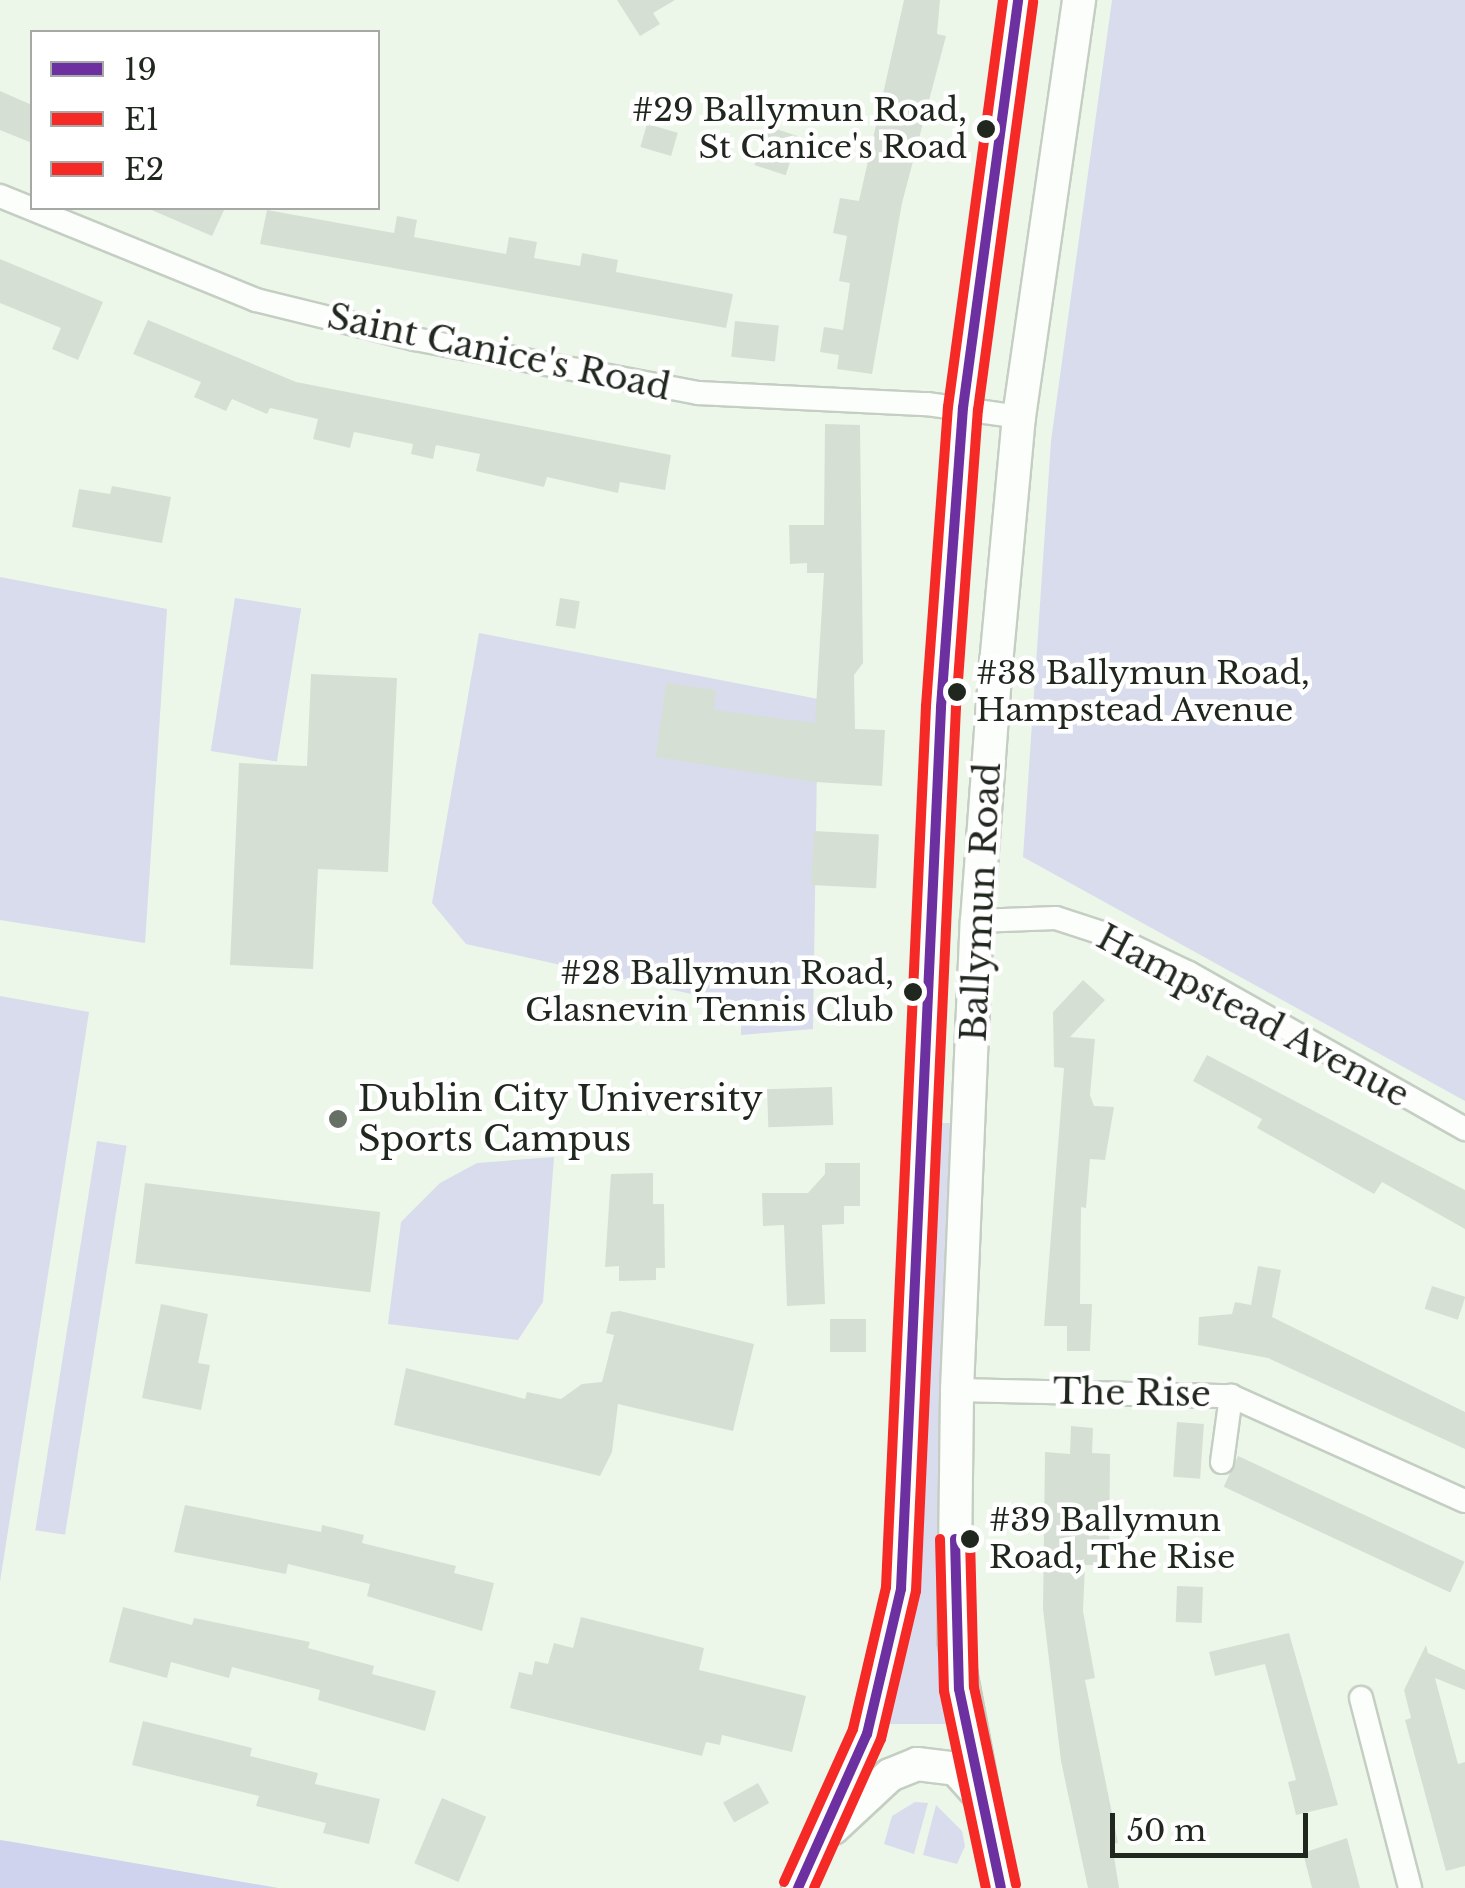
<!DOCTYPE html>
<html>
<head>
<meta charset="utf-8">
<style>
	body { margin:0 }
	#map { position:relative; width:1465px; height:1888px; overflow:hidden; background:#ecf7e9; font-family:"Libre Baskerville",serif }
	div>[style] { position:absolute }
	.green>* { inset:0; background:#d8dced; transform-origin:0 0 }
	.forest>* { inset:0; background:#d0d3ed }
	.building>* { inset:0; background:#d6dfd4; transform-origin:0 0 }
	.roads { filter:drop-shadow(2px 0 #c5cec2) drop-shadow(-2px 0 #c5cec2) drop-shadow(0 2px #c5cec2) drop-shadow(0 -2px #c5cec2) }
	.street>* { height:22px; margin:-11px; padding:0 11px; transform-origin:11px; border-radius:11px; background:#fcfefc }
	.secondary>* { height:32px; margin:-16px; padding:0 16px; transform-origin:16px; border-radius:16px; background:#fcfefc }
	.bus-1>* { height:10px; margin:-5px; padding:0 5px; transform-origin:5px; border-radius:5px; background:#6c30a1 }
	.bus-2>* { height:10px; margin:-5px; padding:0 5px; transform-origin:5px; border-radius:5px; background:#f52a26 }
	.bus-3>* { height:10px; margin:-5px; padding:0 5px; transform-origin:5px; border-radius:5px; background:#f52a26 }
	.dots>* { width:28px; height:28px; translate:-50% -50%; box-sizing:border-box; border:5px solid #fff; border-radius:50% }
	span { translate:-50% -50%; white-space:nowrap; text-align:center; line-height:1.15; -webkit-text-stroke:9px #fff; paint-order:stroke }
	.bus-label { font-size:32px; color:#20271e }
	.right { translate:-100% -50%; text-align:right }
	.left { translate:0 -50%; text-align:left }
	.street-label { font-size:35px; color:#20271e }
	.poi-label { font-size:35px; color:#20271e }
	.legend { position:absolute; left:30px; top:30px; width:350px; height:180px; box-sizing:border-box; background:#fff; border:2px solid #a6a9a5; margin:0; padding:12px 18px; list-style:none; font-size:30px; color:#20271e }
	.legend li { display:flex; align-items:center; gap:20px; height:50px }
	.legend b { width:50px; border:2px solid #a6a9a5 }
	.scale { position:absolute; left:1110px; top:1813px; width:198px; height:45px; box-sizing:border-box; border:5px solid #20271e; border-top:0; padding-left:12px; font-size:30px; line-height:35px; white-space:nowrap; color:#20271e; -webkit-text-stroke:8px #fff; paint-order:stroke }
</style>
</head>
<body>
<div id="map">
	<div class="green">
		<i style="clip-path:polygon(1112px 0,1465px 0,1465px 1101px,1023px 857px,1051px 441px)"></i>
		<i style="clip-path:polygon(0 577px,167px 609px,145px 943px,0 920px)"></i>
		<i style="left:235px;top:598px;width:67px;height:155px;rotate:9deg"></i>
		<i style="clip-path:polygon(479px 633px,818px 699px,813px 1029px,741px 1035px,741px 1005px,466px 944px,432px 903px)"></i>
		<i style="clip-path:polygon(0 996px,89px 1012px,0 1582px)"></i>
		<i style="clip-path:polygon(935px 1123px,954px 1123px,938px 1530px,938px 1630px,948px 1724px,889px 1724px,911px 1629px,918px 1531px)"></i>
		<i style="left:97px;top:1141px;width:30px;height:394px;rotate:9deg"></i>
		<i style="clip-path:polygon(554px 1157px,543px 1302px,518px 1340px,388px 1324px,401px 1222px,440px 1183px,477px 1163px)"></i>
		<i style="clip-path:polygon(915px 1802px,928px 1803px,914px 1854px,884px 1844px,892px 1816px)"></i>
		<i style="clip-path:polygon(936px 1805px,962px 1831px,965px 1846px,957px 1864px,923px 1855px)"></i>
	</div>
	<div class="forest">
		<i style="clip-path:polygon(0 1840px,13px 1842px,278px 1888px,0 1888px)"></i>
	</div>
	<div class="building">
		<i style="clip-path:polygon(617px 0,675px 0,653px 13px,660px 24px,640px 36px)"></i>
		<i style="clip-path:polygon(904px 0,940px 0,937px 34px,946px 36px,902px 203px,872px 374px,837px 369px,839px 355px,820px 352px,824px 327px,843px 330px,850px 283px,839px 281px,847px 236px,833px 233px,840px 198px,859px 201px)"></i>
		<i style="clip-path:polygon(0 91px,32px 105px,32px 143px,0 130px)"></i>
		<i style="left:647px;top:124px;width:32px;height:24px;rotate:16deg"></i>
		<i style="left:767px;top:126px;width:33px;height:41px;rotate:18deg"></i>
		<i style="clip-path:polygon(147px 208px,225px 208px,212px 236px)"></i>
		<i style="clip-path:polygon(267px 210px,394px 233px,397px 216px,417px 220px,414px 237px,506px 254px,509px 237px,537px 242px,534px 258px,580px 266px,582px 253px,618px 260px,616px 272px,733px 294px,726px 328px,260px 244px)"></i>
		<i style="clip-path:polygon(0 259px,103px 302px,78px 360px,52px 349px,61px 328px,0 303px)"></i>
		<i style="clip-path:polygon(148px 320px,296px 382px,671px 455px,665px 490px,620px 482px,618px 493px,547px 477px,544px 487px,476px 471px,480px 454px,436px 445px,433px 459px,411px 454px,413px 444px,354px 432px,350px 448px,313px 439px,318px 419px,270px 408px,267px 414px,232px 399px,226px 411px,194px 397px,201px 382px,133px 354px)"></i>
		<i style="left:735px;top:321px;width:44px;height:36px;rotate:6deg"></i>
		<i style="clip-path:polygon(825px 424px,860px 425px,863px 663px,854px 675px,855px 729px,885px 730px,882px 786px,815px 782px,656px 757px,666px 683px,716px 690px,714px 710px,815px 723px,824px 573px,807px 573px,807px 563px,790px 564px,789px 525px,824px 525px)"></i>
		<i style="clip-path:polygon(112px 486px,171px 497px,162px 543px,72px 527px,79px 489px,110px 494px)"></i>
		<i style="left:560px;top:598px;width:20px;height:28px;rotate:9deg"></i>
		<i style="clip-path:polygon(311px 674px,397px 678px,388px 872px,318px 869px,313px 969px,230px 965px,239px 763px,307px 766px)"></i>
		<i style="left:814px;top:831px;width:65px;height:54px;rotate:3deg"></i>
		<i style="clip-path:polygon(1083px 980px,1105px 1000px,1070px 1037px,1095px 1039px,1090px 1095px,1094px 1106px,1114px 1107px,1105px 1160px,1090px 1159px,1086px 1208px,1081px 1207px,1080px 1304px,1092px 1304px,1090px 1351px,1067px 1351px,1067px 1326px,1044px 1326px,1064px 1068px,1054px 1067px,1053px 1012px)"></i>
		<i style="clip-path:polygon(1207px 1055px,1465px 1190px,1465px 1229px,1382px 1182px,1374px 1194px,1257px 1128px,1262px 1119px,1193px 1081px)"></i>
		<i style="left:832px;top:1087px;width:38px;height:65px;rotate:88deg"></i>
		<i style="clip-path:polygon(825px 1163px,860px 1163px,860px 1206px,844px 1206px,844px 1224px,822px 1225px,825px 1304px,787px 1306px,784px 1225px,763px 1226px,762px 1193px,808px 1193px,825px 1174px)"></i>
		<i style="clip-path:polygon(653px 1173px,653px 1204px,664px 1204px,665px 1268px,656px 1268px,656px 1280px,619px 1281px,619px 1266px,605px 1267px,611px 1174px)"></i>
		<i style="left:145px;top:1183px;width:237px;height:81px;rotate:7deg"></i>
		<i style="clip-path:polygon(1258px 1266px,1281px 1270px,1272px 1317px,1465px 1412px,1465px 1449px,1268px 1358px,1198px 1345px,1199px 1317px,1232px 1314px,1235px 1302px,1251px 1305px)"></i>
		<i style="left:1432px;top:1286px;width:35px;height:24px;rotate:18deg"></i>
		<i style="clip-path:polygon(161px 1304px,208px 1314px,198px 1363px,210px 1365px,201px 1410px,142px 1398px)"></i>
		<i style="clip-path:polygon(620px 1311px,754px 1344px,733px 1431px,618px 1404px,612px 1452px,600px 1476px,394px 1425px,406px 1368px,525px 1399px,527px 1392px,561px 1399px,582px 1384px,602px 1382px,614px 1335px,606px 1333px,611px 1312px)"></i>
		<i style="left:830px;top:1319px;width:36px;height:33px"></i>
		<i style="left:1177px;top:1422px;width:27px;height:55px;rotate:4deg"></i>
		<i style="clip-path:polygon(1071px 1426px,1093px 1428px,1092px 1453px,1110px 1454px,1109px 1565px,1085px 1565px,1083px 1611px,1095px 1678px,1085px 1680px,1118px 1843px,1112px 1844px,1119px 1888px,1088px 1888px,1061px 1761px,1043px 1609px,1045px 1452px,1070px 1454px)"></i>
		<i style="left:1238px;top:1456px;width:250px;height:34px;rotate:25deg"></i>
		<i style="clip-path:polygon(185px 1505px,321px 1532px,322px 1525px,364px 1535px,362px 1543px,456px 1566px,454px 1573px,494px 1583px,482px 1631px,367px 1596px,370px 1584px,288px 1564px,286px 1574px,174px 1552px)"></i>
		<i style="left:1177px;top:1586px;width:26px;height:36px;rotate:2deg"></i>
		<i style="clip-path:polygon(123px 1607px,192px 1625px,194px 1618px,310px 1642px,308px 1648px,374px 1666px,372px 1674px,436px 1691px,425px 1731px,318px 1700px,320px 1690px,232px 1667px,229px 1678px,171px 1662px,167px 1678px,109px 1662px)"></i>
		<i style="clip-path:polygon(581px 1617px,704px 1648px,699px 1670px,806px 1696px,792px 1752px,722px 1735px,720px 1745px,706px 1742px,702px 1756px,510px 1708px,519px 1672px,532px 1675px,535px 1661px,548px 1664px,554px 1643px,573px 1648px)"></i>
		<i style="clip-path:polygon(1289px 1633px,1338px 1805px,1296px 1815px,1288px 1782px,1296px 1780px,1265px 1664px,1215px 1676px,1209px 1652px)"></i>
		<i style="clip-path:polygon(1426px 1645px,1428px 1653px,1465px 1670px,1465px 1690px,1435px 1678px,1458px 1764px,1465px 1762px,1465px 1866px,1446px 1871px,1405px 1720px,1411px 1718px,1404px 1690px)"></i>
		<i style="clip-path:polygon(143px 1721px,252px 1748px,250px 1756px,318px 1773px,315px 1784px,380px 1799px,369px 1844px,323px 1833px,326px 1823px,256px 1806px,259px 1796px,132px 1765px)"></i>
		<i style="left:758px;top:1783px;width:23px;height:40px;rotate:61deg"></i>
		<i style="left:442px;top:1798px;width:48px;height:71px;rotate:23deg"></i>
		<i style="clip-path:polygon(1347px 1838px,1360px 1888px,1312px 1888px,1303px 1853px)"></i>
	</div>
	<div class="roads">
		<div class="street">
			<i style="left:0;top:196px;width:276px;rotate:22.1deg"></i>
			<i style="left:256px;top:300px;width:164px;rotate:13.8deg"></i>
			<i style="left:415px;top:339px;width:288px;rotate:10.8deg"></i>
			<i style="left:698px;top:393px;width:229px;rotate:2.8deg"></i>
			<i style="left:927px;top:404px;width:93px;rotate:8deg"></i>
			<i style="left:977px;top:921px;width:79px;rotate:-2.2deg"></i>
			<i style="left:1056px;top:918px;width:58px;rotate:18.1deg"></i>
			<i style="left:1111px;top:936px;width:86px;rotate:25.4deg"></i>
			<i style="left:1189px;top:973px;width:317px;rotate:29.5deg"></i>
			<i style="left:957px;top:1390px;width:274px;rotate:1.3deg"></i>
			<i style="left:1231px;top:1396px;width:256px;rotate:24.2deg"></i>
			<i style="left:1222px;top:1462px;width:67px;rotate:-82.2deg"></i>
			<i style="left:1361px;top:1698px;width:196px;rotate:75.5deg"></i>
		</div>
		<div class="secondary">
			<i style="left:833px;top:1828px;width:78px;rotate:-42.9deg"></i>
			<i style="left:890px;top:1775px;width:29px;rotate:-22deg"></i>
			<i style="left:917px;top:1764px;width:39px;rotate:7deg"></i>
			<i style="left:956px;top:1769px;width:38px;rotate:48deg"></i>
			<i style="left:798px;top:1888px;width:169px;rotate:-65.9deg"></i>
			<i style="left:867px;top:1734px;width:149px;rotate:-76.8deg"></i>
			<i style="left:901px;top:1589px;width:883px;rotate:-87.4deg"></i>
			<i style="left:941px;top:707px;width:300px;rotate:-85.8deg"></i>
			<i style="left:963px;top:408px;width:412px;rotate:-82.3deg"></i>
			<i style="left:1001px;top:1888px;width:252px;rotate:-100.7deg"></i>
			<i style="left:954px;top:1640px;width:250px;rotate:-89.3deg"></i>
			<i style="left:957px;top:1390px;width:469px;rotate:-87.6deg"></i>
			<i style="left:977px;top:921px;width:258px;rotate:-85.8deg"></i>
			<i style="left:996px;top:664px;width:248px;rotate:-84.7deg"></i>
			<i style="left:1019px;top:417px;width:421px;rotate:-81.8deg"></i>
		</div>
	</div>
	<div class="bus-1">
		<i style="left:955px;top:1539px;width:150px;rotate:88.5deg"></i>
		<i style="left:959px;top:1689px;width:203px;rotate:78.1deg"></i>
		<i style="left:798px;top:1888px;width:169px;rotate:-65.9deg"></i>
		<i style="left:867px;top:1734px;width:149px;rotate:-76.8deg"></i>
		<i style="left:901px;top:1589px;width:883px;rotate:-87.4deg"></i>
		<i style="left:941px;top:707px;width:300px;rotate:-85.8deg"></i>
		<i style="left:963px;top:408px;width:412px;rotate:-82.3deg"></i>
	</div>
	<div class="bus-2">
		<i style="left:940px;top:1539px;width:152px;rotate:88.5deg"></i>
		<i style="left:944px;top:1691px;width:201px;rotate:78deg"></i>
		<i style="left:814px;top:1888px;width:163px;rotate:-65.8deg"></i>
		<i style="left:881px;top:1739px;width:152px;rotate:-76.7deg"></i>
		<i style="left:916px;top:1591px;width:884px;rotate:-87.41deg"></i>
		<i style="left:956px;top:708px;width:299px;rotate:-85.8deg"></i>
		<i style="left:978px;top:410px;width:412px;rotate:-82.3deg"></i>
	</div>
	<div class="bus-3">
		<i style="left:970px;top:1539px;width:148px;rotate:88.5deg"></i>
		<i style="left:974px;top:1687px;width:202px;rotate:78deg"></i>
		<i style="left:784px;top:1882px;width:168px;rotate:-65.7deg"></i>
		<i style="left:853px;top:1729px;width:146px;rotate:-76.9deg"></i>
		<i style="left:886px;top:1587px;width:882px;rotate:-87.4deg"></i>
		<i style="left:926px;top:706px;width:300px;rotate:-85.8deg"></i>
		<i style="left:948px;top:407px;width:411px;rotate:-82.3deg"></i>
	</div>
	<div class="dots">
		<i style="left:986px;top:129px;background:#20271e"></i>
		<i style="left:957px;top:692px;background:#20271e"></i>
		<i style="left:913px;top:992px;background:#20271e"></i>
		<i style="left:338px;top:1119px;background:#677065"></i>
		<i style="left:970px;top:1539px;background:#20271e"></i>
	</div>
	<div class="bus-label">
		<span class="right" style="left:967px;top:129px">#29 Ballymun Road,<br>St Canice's Road</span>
		<span class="left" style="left:976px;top:692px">#38 Ballymun Road,<br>Hampstead Avenue</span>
		<span class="right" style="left:894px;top:992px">#28 Ballymun Road,<br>Glasnevin Tennis Club</span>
		<span class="left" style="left:989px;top:1539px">#39 Ballymun<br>Road, The Rise</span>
	</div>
	<div class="street-label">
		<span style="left:499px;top:352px;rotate:12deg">Saint Canice's Road</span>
		<span style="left:981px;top:902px;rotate:-87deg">Ballymun Road</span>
		<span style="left:1253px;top:1016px;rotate:28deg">Hampstead Avenue</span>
		<span style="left:1132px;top:1393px;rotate:1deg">The Rise</span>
	</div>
	<div class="poi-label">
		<span class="left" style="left:358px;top:1119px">Dublin City University<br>Sports Campus</span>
	</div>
	<ul class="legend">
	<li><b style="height:12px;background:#6c30a1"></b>19</li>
	<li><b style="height:12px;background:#f52a26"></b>E1</li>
	<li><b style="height:12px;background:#f52a26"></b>E2</li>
	</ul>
	<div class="scale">50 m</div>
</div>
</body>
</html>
